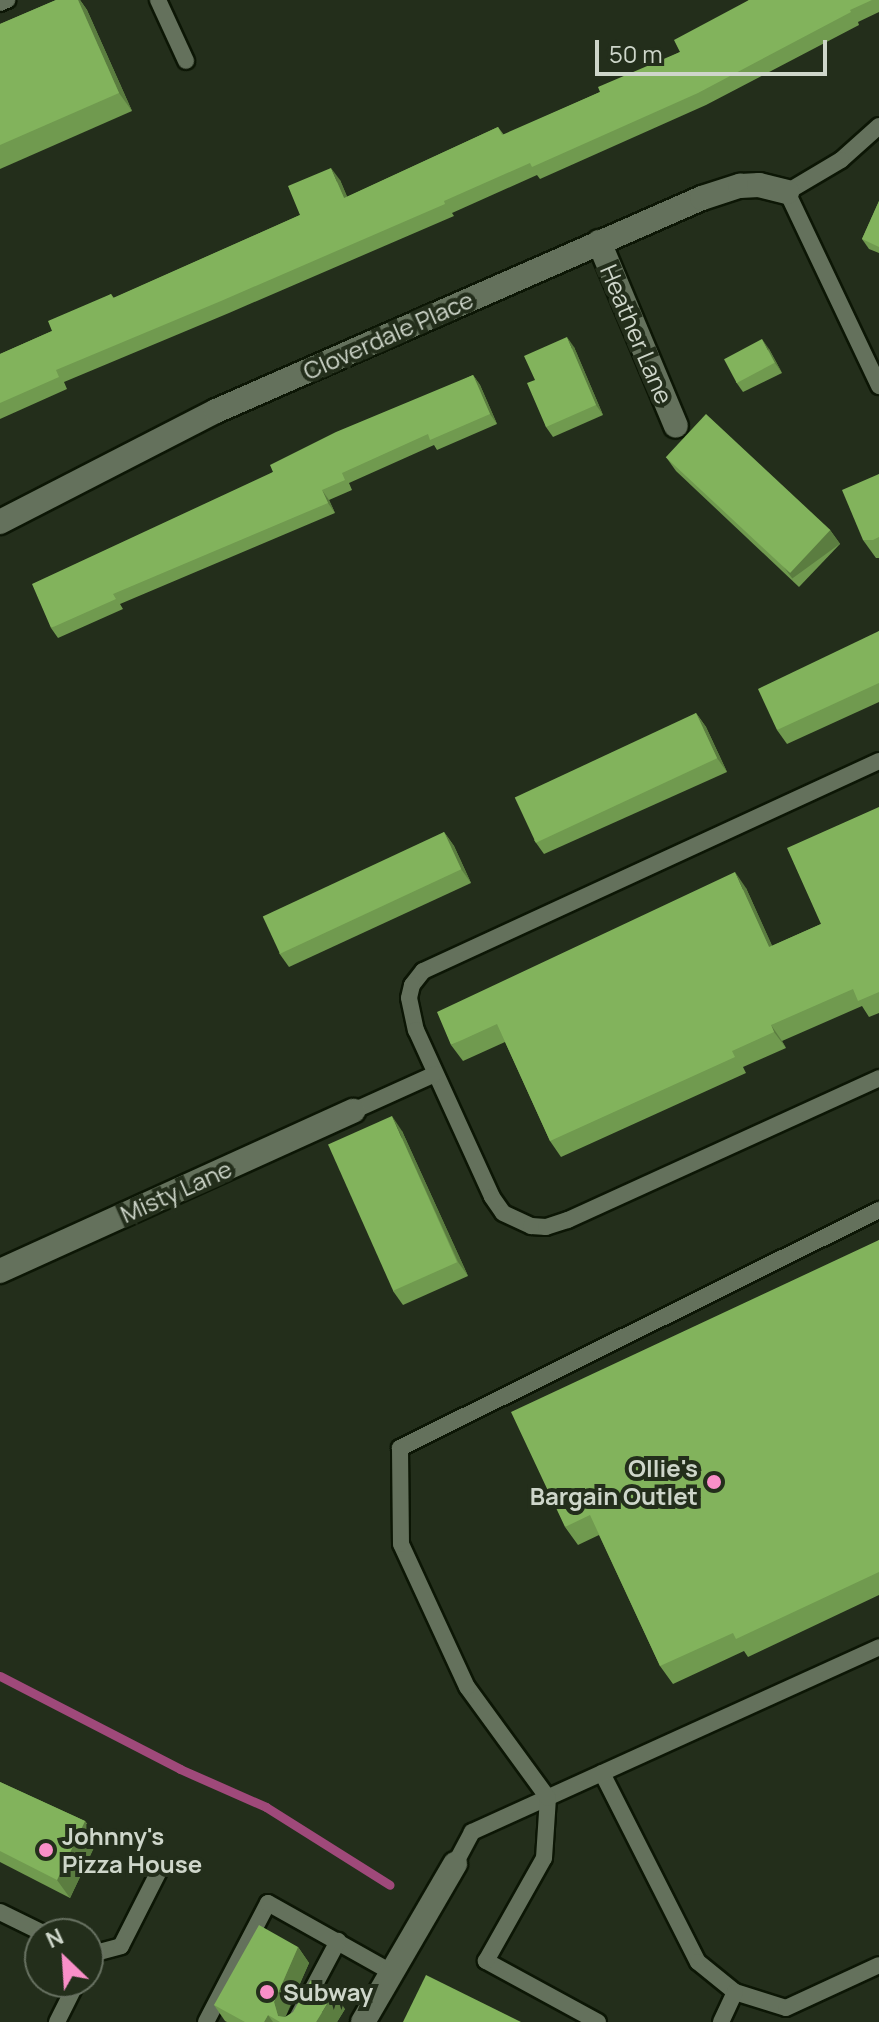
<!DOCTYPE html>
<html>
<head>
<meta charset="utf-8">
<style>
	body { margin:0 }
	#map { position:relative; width:879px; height:2022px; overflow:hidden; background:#232e1b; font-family:Manrope,sans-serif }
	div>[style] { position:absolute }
	.stream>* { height:9px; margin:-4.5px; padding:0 4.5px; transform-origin:4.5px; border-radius:4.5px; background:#9f497a }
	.roads { filter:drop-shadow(2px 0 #0c1605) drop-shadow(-2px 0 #0c1605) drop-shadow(0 2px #0c1605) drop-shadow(0 -2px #0c1605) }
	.lane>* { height:16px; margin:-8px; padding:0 8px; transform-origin:8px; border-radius:8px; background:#64715c }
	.street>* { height:24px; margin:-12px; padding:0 12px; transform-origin:12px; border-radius:12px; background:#64715c }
	.wall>* { inset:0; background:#709a4f }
	.shaded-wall>* { inset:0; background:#5b7d40; transform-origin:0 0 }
	.building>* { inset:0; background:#82b35c; transform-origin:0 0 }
	.dots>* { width:22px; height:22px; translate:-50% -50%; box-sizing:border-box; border:4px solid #232e1b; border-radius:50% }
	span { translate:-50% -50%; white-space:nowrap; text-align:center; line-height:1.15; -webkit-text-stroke:8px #232e1b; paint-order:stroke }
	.street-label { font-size:24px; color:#ced6ca }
	.poi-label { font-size:24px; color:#ced6ca; font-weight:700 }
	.right { translate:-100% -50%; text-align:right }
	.left { translate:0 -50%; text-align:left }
	.north { position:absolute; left:24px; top:1918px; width:80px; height:80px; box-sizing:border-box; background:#232e1b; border:2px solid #677161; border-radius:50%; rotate:335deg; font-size:22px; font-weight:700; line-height:32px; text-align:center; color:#ced6ca }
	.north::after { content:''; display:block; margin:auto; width:28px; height:36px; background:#f98fc8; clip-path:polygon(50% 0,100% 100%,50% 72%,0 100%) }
	.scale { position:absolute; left:595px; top:40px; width:232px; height:36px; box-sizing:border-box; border:4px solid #ced6ca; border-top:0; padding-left:10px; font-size:24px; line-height:28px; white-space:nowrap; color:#ced6ca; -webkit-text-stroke:6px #232e1b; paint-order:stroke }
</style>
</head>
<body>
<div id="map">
	<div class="stream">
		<i style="left:0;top:1676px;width:203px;rotate:27.3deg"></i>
		<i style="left:180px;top:1769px;width:94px;rotate:23.8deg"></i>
		<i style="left:266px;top:1807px;width:146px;rotate:32.2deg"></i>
	</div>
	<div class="roads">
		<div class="lane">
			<i style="left:158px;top:0;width:67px;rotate:65.3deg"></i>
			<i style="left:0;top:3px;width:8px;rotate:-23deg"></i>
			<i style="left:879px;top:126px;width:51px;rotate:138.2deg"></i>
			<i style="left:841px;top:160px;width:63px;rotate:149.3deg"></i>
			<i style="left:787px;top:192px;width:215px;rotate:64.6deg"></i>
			<i style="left:879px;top:761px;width:502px;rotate:155.27deg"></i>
			<i style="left:423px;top:971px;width:18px;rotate:128deg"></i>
			<i style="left:412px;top:985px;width:13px;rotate:103deg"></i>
			<i style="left:409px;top:998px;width:33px;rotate:78deg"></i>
			<i style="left:416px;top:1030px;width:183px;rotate:65.5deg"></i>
			<i style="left:492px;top:1197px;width:19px;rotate:55deg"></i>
			<i style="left:503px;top:1213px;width:31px;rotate:25deg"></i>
			<i style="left:531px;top:1226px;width:15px;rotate:4deg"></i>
			<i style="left:546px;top:1227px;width:23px;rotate:-18deg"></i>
			<i style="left:568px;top:1220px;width:342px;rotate:-24.5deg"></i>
			<i style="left:353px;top:1111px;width:90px;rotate:-24.3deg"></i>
			<i style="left:602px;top:1773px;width:212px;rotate:63.1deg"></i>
			<i style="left:698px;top:1962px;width:48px;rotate:39deg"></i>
			<i style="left:735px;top:1992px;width:53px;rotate:17.4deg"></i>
			<i style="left:786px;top:2008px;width:102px;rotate:-24.8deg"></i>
			<i style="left:455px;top:1864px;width:36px;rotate:-62deg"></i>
			<i style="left:472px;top:1832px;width:447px;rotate:-24.4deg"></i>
			<i style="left:0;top:1912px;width:50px;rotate:26.1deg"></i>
			<i style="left:88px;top:1955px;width:34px;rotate:-15deg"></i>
			<i style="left:121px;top:1946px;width:89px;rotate:-63.1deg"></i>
			<i style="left:57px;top:2022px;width:45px;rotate:-63.4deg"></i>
			<i style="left:206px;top:2022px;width:134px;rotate:-62.5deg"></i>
			<i style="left:268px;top:1903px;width:141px;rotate:29.3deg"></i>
			<i style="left:295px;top:2022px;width:92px;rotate:-62deg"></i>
			<i style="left:598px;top:2022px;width:128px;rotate:-151.4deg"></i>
			<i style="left:486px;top:1961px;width:118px;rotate:-60.6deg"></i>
			<i style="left:544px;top:1858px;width:60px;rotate:-86.2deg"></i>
			<i style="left:548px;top:1798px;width:137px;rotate:-126.1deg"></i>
			<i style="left:467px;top:1687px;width:157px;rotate:-114.8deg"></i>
			<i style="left:401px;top:1544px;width:96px;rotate:-90.6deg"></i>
			<i style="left:400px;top:1448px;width:535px;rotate:-26.42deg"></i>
			<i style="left:721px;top:2022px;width:33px;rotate:-65deg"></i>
		</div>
		<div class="street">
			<i style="left:599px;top:242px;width:199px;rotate:67.3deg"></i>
			<i style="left:0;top:522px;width:243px;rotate:-27.2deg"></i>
			<i style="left:216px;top:411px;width:531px;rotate:-23.67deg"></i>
			<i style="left:702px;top:198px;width:40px;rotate:-18deg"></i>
			<i style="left:740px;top:186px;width:19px;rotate:-3deg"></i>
			<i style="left:759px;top:185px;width:29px;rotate:14deg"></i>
			<i style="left:0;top:1271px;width:388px;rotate:-24.4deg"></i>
			<i style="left:363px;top:2022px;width:183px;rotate:-59.8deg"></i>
		</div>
	</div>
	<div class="wall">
		<i style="clip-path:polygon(56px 0,80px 0,87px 10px,132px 111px,0 169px,0 24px)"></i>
		<i style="clip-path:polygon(749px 0,879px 0,879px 12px,858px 22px,859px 25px,706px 105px,540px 179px,537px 175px,452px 213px,454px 216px,229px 313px,64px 382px,67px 389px,0 419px,0 354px,52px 331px,111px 294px,114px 298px,300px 215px,340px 180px,347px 197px,498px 127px,504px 135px,600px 92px,680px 52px)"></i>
		<i style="clip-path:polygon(879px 201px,879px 253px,869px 249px,862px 239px)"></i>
		<i style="clip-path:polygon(574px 347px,603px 415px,553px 437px,546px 427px,535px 380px)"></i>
		<i style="clip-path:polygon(769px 349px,782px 373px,743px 392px,736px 382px)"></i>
		<i style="clip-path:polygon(473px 375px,480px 385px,497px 424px,437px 450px,434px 445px,349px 483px,352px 490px,329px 500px,335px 513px,120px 604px,123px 609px,58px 638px,51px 628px,273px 472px)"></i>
		<i style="clip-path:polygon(666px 457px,830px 530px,840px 544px,799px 587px,676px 471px)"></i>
		<i style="clip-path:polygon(879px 474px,879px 558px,876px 558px,863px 540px)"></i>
		<i style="clip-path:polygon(879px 631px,879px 702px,787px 744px,777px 730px)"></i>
		<i style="clip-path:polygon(696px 713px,706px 727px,727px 772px,544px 854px,534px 840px)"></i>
		<i style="clip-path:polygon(879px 807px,879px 1013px,869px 1017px,862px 1006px,782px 1041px,786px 1048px,743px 1067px,746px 1073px,561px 1157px,550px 1141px,505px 1042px,463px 1061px,451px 1045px,746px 888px,772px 946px,821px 924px)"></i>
		<i style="clip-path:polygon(444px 832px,454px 846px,471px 883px,289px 967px,279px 953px)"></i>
		<i style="clip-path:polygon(402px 1131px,468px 1276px,403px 1305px,393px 1291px)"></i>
		<i style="clip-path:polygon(879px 1240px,879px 1595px,748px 1657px,744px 1651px,673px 1684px,660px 1666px,599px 1535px,578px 1545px,565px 1527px)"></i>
		<i style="clip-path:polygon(0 1782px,85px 1821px,98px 1839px,70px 1898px,0 1862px)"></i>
		<i style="clip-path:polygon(298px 1947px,309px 1963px,285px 2017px,345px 2009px,337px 2022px,227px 2022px,225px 2021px,214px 2005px)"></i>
	</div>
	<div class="shaded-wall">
		<i style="clip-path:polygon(78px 0,80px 0,87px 10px,132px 111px,119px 93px)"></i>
		<i style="clip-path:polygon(331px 168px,340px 180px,353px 210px,344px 198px)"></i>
		<i style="clip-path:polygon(567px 337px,574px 347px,603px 415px,596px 405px)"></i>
		<i style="clip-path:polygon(762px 339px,769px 349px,782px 373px,775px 363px)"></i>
		<i style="clip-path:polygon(473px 375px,480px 385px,497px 424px,490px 414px)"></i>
		<i style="clip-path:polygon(322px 490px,329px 500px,335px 513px,328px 503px)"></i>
		<i style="left:830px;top:530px;width:17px;height:59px;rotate:54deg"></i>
		<i style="clip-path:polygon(696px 713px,706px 727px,727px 772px,717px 758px)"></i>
		<i style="clip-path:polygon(444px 832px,454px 846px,471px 883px,461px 869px)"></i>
		<i style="clip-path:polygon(735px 872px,746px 888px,780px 963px,769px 947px)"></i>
		<i style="clip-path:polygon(771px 1025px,782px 1041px,786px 1048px,774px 1032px)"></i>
		<i style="clip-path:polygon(392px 1116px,402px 1131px,468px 1276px,458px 1262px)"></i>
		<i style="clip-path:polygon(85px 1821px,98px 1839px,70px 1898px,57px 1880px)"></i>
		<i style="clip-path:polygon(298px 1947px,309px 1963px,285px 2018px,278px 2016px,274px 2002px)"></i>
		<i style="clip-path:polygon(334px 1993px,345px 2009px,337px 2022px,316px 2022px)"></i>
		<i style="clip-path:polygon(268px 2015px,273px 2022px,264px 2022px)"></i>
	</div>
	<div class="building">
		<i style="clip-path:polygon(56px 0,78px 0,119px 93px,0 145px,0 24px)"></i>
		<i style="clip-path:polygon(749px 0,872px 0,850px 10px,851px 12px,698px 93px,532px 167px,530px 163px,444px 201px,445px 204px,221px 301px,56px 370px,59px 377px,0 403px,0 354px,52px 331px,48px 321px,111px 294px,113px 298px,300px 215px,288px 186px,331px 168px,344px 198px,498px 127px,502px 135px,600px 92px,598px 87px,680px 52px,674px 40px)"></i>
		<i style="clip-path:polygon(879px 201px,879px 247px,862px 239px)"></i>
		<i style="clip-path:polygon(567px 337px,596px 405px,546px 427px,527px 383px,535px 380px,524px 356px)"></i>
		<i style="left:762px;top:339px;width:27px;height:43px;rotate:62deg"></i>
		<i style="clip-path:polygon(473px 375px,490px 414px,430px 440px,428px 434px,342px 473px,345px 480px,322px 490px,328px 503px,113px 594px,116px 599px,51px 628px,32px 584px,273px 472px,270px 465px,336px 432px)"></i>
		<i style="left:706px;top:414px;width:170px;height:59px;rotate:43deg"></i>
		<i style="clip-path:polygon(879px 474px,879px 537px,873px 540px,863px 540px,842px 490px)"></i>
		<i style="clip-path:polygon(879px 631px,879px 683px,777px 730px,758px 689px)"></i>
		<i style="left:696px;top:713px;width:50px;height:200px;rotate:65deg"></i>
		<i style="clip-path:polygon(879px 807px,879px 992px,858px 1001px,853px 989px,771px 1025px,774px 1032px,732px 1051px,735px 1057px,550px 1141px,497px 1024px,451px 1045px,437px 1012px,735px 872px,769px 947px,821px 924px,787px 848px)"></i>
		<i style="left:444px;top:832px;width:41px;height:200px;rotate:65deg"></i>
		<i style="left:392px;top:1116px;width:160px;height:70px;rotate:66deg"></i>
		<i style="clip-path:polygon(879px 1240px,879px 1572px,736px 1639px,733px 1633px,660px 1666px,590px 1515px,565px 1527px,511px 1412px)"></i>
		<i style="clip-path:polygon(0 1782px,85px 1821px,57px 1880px,0 1851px)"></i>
		<i style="clip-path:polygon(259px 1925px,298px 1947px,274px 2002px,278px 2016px,285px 2017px,293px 2012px,311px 1980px,334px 1993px,316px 2022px,280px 2022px,268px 2015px,264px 2022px,245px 2022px,214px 2005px)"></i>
		<i style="clip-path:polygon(426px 1975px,521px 2022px,403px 2022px)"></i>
	</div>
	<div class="dots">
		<i style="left:714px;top:1482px;background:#f98fc8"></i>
		<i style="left:46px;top:1850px;background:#f98fc8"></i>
		<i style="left:267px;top:1992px;background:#f98fc8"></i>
	</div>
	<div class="street-label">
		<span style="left:637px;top:334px;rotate:67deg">Heather Lane</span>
		<span style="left:388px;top:335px;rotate:-24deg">Cloverdale Place</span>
		<span style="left:176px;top:1191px;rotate:-24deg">Misty Lane</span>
	</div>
	<div class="poi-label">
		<span class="right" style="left:698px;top:1482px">Ollie's<br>Bargain Outlet</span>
		<span class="left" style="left:62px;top:1850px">Johnny's<br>Pizza House</span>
		<span class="left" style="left:283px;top:1992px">Subway</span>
	</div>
	<div class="north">N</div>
	<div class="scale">50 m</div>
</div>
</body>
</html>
